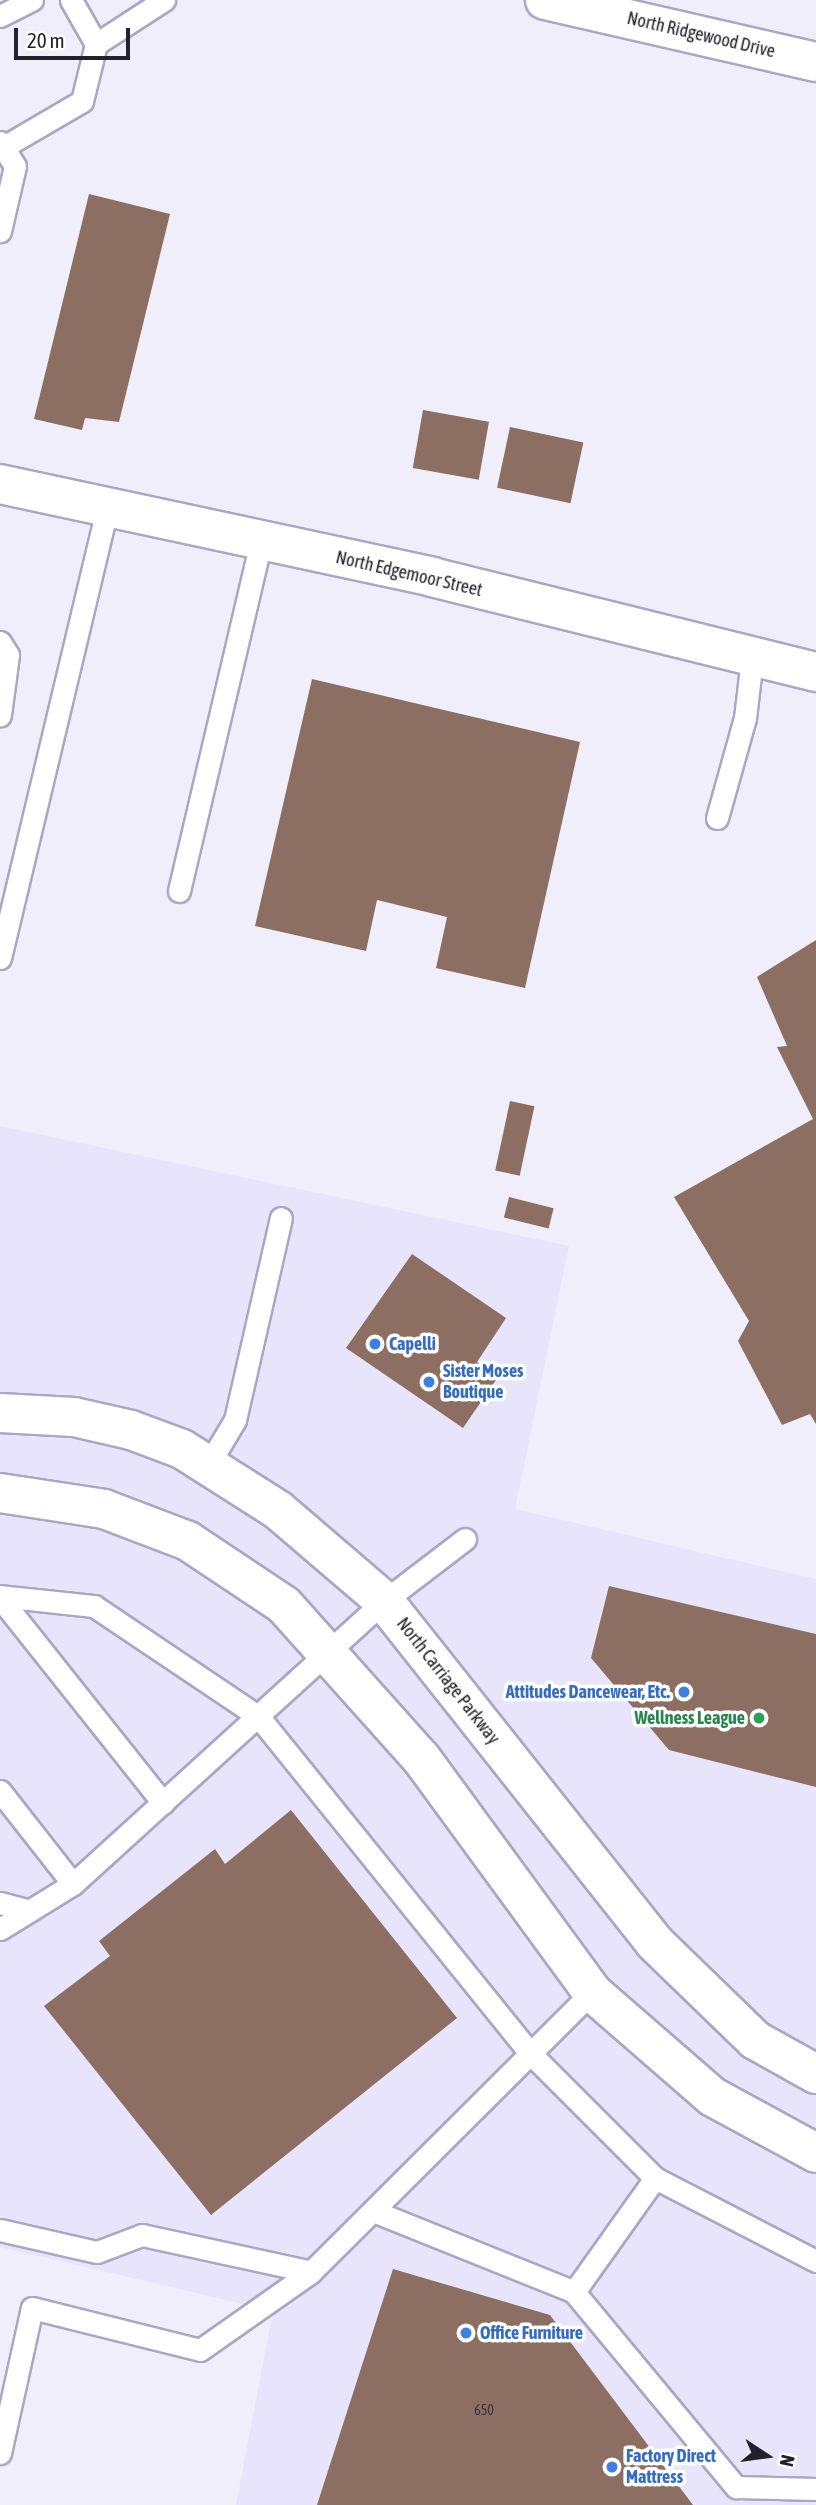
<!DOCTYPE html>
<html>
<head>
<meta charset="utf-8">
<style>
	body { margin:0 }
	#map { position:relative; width:816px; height:2505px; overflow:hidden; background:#f0eefb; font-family:"Asap Condensed",sans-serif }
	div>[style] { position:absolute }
	.built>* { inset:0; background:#e7e4fb }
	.building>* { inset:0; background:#8c6e62; transform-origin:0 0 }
	.roads { filter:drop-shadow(2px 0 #aaa6c3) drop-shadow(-2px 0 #aaa6c3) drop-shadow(0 2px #aaa6c3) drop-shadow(0 -2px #aaa6c3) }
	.service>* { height:21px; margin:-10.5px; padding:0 10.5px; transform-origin:10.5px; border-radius:10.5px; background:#fff }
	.minor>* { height:38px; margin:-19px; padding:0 19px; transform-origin:19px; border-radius:19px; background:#fff }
	.tertiary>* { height:38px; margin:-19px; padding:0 19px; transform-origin:19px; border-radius:19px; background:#fff }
	.dots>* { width:19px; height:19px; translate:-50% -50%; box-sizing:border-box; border:4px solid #fff; border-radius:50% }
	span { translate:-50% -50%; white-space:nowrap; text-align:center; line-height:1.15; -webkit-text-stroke:7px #fff; paint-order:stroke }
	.number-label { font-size:14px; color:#3d343a }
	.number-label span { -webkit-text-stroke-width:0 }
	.street-label { font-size:18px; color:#23212c }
	.shop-label { font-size:18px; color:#366cbe; font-weight:700 }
	.left { translate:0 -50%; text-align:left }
	.right { translate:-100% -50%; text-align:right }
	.leisure-label { font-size:18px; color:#27864d; font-weight:700 }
	.north { position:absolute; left:732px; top:2421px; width:70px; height:70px; -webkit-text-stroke:5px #fff; paint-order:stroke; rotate:103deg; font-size:19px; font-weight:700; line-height:28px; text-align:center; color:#23212c }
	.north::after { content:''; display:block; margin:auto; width:24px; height:32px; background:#23212c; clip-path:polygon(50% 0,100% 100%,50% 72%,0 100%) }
	.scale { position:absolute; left:14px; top:28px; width:116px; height:32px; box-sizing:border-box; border:4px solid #23212c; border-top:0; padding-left:9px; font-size:21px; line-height:24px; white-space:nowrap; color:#23212c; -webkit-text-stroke:5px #fff; paint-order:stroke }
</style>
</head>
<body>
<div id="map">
	<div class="built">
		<i style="clip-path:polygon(0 1126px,569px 1246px,515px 1509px,816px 1579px,816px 2505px,236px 2505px,273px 2311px,0 2247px)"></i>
	</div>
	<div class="building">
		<i style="clip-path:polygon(89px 194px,170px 214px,119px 422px,85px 418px,82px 430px,34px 419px)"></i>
		<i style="left:423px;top:410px;width:67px;height:59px;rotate:10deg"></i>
		<i style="left:510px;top:427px;width:75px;height:62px;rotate:12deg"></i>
		<i style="clip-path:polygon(312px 679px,580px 742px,525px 988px,436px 968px,447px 917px,377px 900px,366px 951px,255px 926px)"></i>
		<i style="clip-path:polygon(816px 940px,816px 1424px,810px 1414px,782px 1425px,738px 1341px,749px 1321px,674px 1197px,813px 1119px,777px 1047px,787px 1046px,757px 977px)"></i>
		<i style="left:510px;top:1101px;width:25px;height:71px;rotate:12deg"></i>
		<i style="left:509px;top:1197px;width:46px;height:21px;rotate:14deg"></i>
		<i style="clip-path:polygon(412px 1254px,506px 1318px,477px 1362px,498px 1377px,463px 1428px,346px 1348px)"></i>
		<i style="clip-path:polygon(609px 1586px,816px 1634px,816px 1787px,669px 1750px,591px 1658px)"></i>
		<i style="clip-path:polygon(291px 1810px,457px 2018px,211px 2215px,44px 2006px,110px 1956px,99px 1941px,215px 1849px,225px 1864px)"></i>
		<i style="clip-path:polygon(393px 2269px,550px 2315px,693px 2505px,317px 2505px)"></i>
	</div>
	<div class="roads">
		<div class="service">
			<i style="left:71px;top:0;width:51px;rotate:60.4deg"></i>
			<i style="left:0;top:16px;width:36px;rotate:-27deg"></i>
			<i style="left:0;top:142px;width:28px;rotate:58deg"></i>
			<i style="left:15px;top:166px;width:67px;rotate:103deg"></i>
			<i style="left:0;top:149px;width:95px;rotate:-30.3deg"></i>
			<i style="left:82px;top:101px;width:59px;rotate:-76.2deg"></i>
			<i style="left:96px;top:44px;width:81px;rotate:-32.9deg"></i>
			<i style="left:0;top:642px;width:15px;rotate:58deg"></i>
			<i style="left:8px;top:655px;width:61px;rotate:97.6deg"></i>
			<i style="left:717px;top:818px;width:104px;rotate:-74.4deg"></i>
			<i style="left:745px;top:718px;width:60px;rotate:-83.3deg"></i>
			<i style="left:179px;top:891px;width:359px;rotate:-76.8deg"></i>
			<i style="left:0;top:958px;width:463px;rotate:-76.6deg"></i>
			<i style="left:208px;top:1465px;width:52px;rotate:-59deg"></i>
			<i style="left:235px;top:1420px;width:207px;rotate:-77.2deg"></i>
			<i style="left:0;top:1596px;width:95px;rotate:6.1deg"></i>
			<i style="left:94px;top:1606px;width:197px;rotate:33.9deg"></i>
			<i style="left:258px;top:1716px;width:433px;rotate:51.1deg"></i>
			<i style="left:530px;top:2053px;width:177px;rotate:45deg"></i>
			<i style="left:655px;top:2178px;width:181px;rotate:27.3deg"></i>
			<i style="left:0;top:1598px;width:262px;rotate:51.5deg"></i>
			<i style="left:0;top:1791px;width:118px;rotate:51.9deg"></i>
			<i style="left:0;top:1903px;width:30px;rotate:15deg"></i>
			<i style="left:0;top:1929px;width:86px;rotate:-31.7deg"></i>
			<i style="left:73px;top:1884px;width:420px;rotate:-42.3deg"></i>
			<i style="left:384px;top:1601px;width:102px;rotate:-37.4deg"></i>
			<i style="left:655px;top:2178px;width:140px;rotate:125.4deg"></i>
			<i style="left:574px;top:2292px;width:254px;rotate:50.3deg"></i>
			<i style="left:736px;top:2487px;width:80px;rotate:1.4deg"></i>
			<i style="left:373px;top:2211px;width:217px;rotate:21.9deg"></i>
			<i style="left:0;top:2230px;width:99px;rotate:12.8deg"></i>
			<i style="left:97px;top:2252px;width:48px;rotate:-20.7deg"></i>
			<i style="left:142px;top:2235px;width:173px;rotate:12.3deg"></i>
			<i style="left:311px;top:2272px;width:397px;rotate:-44.9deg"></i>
			<i style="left:0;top:2453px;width:148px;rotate:-77.6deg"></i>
			<i style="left:32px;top:2308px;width:173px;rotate:14deg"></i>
			<i style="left:200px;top:2350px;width:136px;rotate:-35.1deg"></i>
		</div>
		<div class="minor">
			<i style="left:545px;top:0;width:278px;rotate:12.9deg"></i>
			<i style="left:0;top:1413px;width:74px;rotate:3.1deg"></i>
			<i style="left:74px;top:1417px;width:58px;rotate:12.8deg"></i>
			<i style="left:131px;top:1430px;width:54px;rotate:20.4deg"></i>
			<i style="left:182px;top:1449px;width:114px;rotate:32.4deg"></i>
			<i style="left:278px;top:1510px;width:140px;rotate:40.6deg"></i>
			<i style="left:384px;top:1601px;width:435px;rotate:51.6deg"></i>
			<i style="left:654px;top:1942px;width:141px;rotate:44.1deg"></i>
			<i style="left:755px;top:2040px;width:70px;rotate:29.1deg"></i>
			<i style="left:0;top:1493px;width:105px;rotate:8.7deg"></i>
			<i style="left:104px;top:1509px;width:90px;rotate:20.9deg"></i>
			<i style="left:188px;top:1541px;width:115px;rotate:33.7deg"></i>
			<i style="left:284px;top:1605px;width:205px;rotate:48.2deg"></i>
			<i style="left:421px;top:1758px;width:290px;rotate:53.8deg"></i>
			<i style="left:592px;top:1992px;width:160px;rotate:41deg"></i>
			<i style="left:713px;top:2097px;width:117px;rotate:28.5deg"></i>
		</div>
		<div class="tertiary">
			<i style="left:0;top:484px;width:442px;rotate:12.1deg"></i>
			<i style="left:432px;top:577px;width:396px;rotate:13.9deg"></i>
		</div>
	</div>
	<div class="dots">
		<i style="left:375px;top:1344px;background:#3f7fe0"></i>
		<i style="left:429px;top:1382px;background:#3f7fe0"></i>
		<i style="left:684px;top:1692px;background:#3f7fe0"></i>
		<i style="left:759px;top:1718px;background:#2e9e5b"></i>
		<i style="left:466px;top:2333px;background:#3f7fe0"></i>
		<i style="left:612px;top:2467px;background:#3f7fe0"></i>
	</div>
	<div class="number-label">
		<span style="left:484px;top:2410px">650</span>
	</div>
	<div class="street-label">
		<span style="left:701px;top:35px;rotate:13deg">North Ridgewood Drive</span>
		<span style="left:409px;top:574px;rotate:13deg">North Edgemoor Street</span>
		<span style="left:448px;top:1681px;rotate:52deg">North Carriage Parkway</span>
	</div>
	<div class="shop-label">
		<span class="left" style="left:389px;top:1344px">Capelli</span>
		<span class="left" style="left:443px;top:1382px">Sister Moses<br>Boutique</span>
		<span class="right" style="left:670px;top:1692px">Attitudes Dancewear, Etc.</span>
		<span class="left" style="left:480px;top:2333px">Office Furniture</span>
		<span class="left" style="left:626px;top:2467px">Factory Direct<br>Mattress</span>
	</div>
	<div class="leisure-label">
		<span class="right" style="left:745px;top:1718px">Wellness League</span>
	</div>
	<div class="north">N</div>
	<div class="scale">20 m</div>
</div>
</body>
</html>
